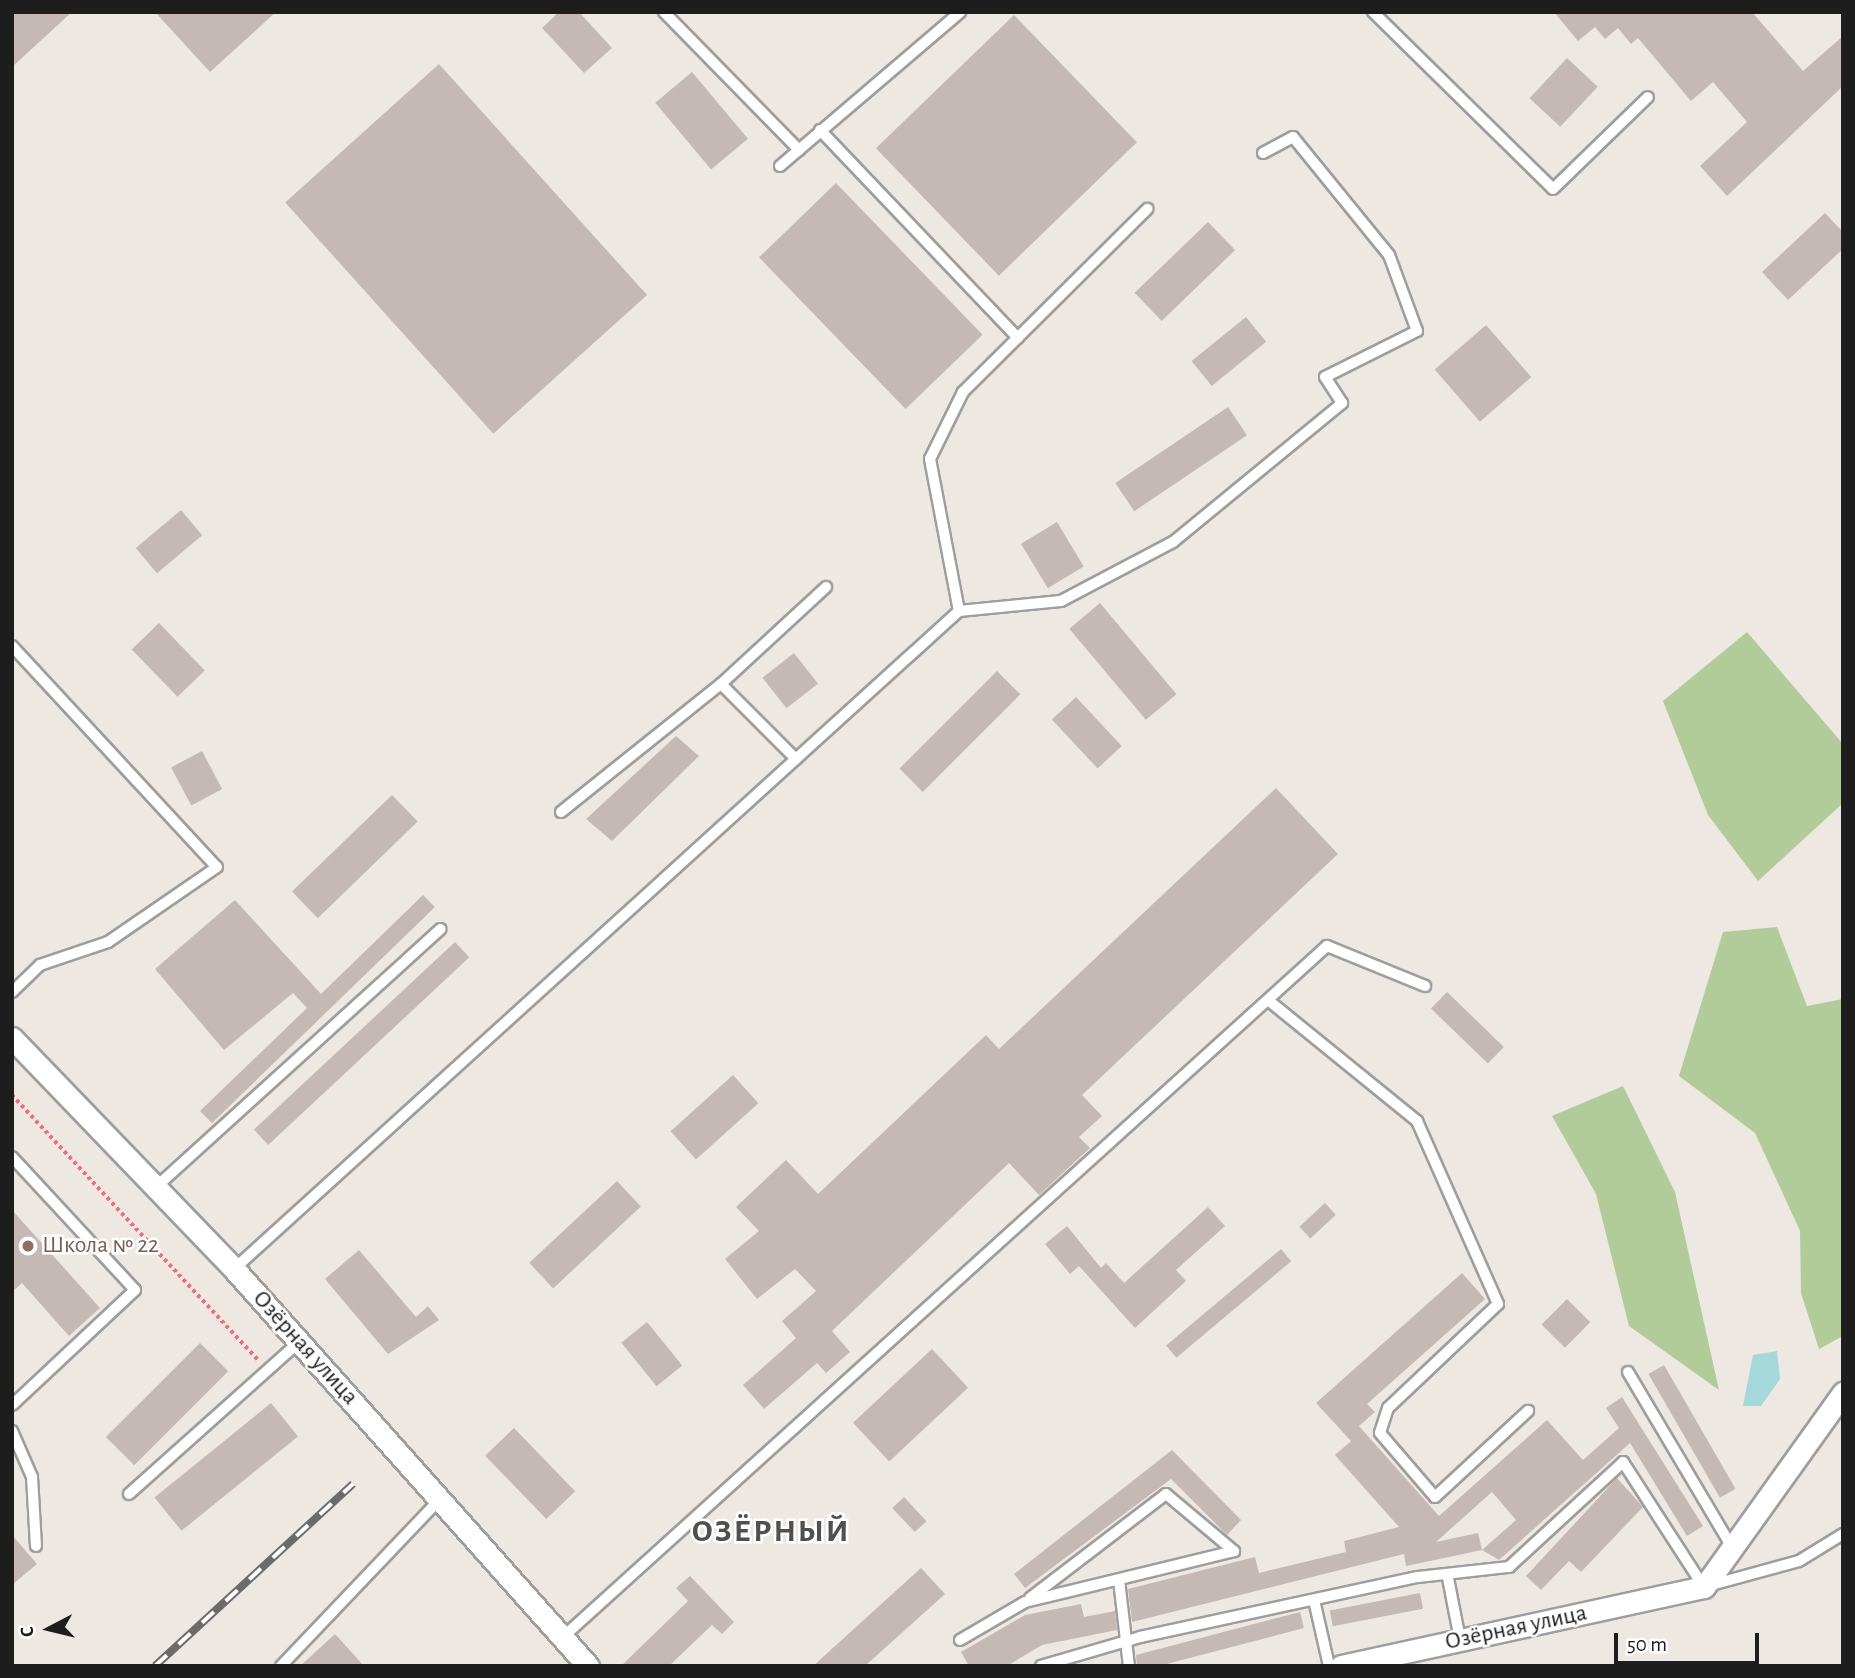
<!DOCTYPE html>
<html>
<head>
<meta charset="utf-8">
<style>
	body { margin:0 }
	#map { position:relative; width:1855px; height:1678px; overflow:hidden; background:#eee8e3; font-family:"Alegreya Sans",sans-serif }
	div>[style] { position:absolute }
	.forest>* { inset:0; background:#b1cc98 }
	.water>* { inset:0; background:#a4d8da }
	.building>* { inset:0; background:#c5b9b6; transform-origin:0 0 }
	.path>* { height:3.5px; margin-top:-1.75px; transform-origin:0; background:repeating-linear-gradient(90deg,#f56c78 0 3.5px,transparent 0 7px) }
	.roads { filter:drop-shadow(2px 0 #9e9e9e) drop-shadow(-2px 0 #9e9e9e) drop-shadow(0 2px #9e9e9e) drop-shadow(0 -2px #9e9e9e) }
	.lane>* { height:10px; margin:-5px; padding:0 5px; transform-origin:5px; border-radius:5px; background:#fff }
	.street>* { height:21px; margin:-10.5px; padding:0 10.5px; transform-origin:10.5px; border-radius:10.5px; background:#fff }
	.rail>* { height:8px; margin-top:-4px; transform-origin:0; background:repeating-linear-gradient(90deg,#fff 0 16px,#6b6b6b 0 32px); box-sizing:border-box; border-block:2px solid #6b6b6b }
	.dots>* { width:19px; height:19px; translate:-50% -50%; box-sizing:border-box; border:4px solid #fff; border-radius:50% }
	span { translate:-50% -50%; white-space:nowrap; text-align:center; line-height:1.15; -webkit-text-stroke:5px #fff; paint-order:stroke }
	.education-label { font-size:24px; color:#785e54 }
	.left { translate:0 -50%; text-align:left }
	.street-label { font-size:24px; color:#1d1d1d }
	.district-label { font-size:32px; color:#505050; font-weight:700; letter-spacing:2px }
	.frame { position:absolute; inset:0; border:14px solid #1d1d1d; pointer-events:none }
	.north { position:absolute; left:14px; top:1594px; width:70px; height:70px; -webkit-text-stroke:5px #fff; paint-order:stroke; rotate:263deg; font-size:19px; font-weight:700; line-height:28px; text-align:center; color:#1d1d1d }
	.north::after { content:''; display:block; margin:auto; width:24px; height:32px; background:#1d1d1d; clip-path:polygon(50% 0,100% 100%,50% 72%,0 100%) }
	.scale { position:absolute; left:1614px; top:1633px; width:145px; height:32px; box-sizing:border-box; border:4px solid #1d1d1d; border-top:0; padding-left:9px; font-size:21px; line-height:24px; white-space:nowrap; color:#1d1d1d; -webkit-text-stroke:5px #fff; paint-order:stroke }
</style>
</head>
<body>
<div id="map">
	<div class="forest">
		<i style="clip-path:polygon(1747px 632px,1843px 744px,1843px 803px,1758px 881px,1708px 815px,1663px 701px)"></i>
		<i style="clip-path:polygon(1777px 927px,1807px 1006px,1843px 999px,1843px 1336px,1819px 1349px,1801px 1293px,1800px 1231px,1755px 1133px,1679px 1076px,1723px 932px)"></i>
		<i style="clip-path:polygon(1623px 1086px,1675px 1192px,1719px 1390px,1629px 1326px,1596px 1194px,1552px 1116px)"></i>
	</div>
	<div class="water">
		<i style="clip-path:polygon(1777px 1351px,1780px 1379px,1761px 1406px,1743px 1406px,1753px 1355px)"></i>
	</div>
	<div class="building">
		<i style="clip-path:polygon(12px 12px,72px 12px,12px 67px)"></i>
		<i style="clip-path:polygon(155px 12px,276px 12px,210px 72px)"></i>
		<i style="clip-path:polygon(559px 12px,579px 12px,612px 48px,584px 73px,542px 28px)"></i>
		<i style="clip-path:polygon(1554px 12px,1752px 12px,1803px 71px,1843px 36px,1843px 86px,1727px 196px,1700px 166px,1747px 122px,1713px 82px,1691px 101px,1638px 38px,1631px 44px,1618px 28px,1605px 39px,1595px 27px,1578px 41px)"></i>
		<i style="left:1014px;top:15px;width:177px;height:192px;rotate:46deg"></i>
		<i style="left:1567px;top:58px;width:42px;height:55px;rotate:43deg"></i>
		<i style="left:439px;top:64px;width:311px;height:207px;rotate:48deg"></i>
		<i style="left:692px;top:72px;width:87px;height:48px;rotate:50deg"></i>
		<i style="left:836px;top:183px;width:211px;height:107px;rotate:46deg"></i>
		<i style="clip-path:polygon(1825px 213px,1843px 232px,1843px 249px,1788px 300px,1762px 272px)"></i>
		<i style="left:1208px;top:222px;width:39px;height:102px;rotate:46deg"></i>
		<i style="left:1246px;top:317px;width:32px;height:70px;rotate:51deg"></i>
		<i style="left:1486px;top:325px;width:69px;height:68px;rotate:49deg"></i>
		<i style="left:1228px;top:407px;width:34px;height:136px;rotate:56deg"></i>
		<i style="left:181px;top:510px;width:33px;height:59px;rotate:50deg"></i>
		<i style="left:1057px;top:522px;width:52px;height:42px;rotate:59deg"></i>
		<i style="left:1100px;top:603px;width:119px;height:40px;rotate:50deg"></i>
		<i style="left:159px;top:623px;width:66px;height:38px;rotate:46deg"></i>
		<i style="left:794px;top:653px;width:39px;height:40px;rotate:52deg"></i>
		<i style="left:997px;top:671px;width:33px;height:138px;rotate:45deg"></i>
		<i style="left:1076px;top:697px;width:67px;height:33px;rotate:47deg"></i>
		<i style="clip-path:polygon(676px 736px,699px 756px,612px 841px,586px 819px)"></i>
		<i style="left:202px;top:751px;width:43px;height:35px;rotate:62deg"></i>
		<i style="clip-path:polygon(1276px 788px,1338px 854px,1082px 1095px,1102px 1116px,1079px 1137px,1090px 1148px,1039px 1195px,1009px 1163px,832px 1331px,850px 1352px,826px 1373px,817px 1363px,764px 1409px,743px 1385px,796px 1338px,782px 1321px,816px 1291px,795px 1269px,757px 1299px,725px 1259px,759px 1231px,736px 1207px,786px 1160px,818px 1194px,986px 1035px,999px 1049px)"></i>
		<i style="left:392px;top:795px;width:37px;height:139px;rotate:46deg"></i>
		<i style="clip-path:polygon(423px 895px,435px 907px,212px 1123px,200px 1111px,307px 1008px,293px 993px,224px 1050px,155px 969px,235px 900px,321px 994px)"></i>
		<i style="left:455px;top:942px;width:21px;height:275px;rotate:47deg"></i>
		<i style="left:1447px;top:992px;width:79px;height:23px;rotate:44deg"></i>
		<i style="left:733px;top:1075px;width:38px;height:84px;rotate:48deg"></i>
		<i style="left:617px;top:1181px;width:35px;height:120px;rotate:47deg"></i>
		<i style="left:1325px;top:1203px;width:16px;height:35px;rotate:47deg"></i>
		<i style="clip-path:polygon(1208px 1207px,1225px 1226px,1176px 1270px,1186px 1281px,1135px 1328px,1079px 1266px,1070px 1274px,1045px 1244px,1067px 1226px,1101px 1268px,1106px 1263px,1124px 1283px)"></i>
		<i style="clip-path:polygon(12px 1210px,100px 1308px,69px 1336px,22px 1283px,12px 1292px)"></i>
		<i style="left:1281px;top:1249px;width:16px;height:150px;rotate:50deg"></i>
		<i style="clip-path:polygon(359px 1250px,416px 1317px,428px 1306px,439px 1320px,388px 1354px,325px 1279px)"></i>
		<i style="clip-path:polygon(evenodd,1462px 1273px,1485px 1299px,1367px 1404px,1375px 1412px,1359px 1426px,1439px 1516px,1547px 1420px,1583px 1460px,1619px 1428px,1606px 1408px,1622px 1397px,1703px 1526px,1687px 1536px,1630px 1443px,1499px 1560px,1482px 1550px,1406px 1566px,1404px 1554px,1132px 1622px,1128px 1589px,1255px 1557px,1259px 1573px,1346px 1552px,1344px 1541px,1399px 1527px,1335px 1455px,1351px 1441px,1316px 1403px,1462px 1273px,1492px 1492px,1516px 1520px,1482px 1550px,1478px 1533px,1436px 1542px,1492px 1492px)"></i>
		<i style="left:1567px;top:1299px;width:33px;height:36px;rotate:45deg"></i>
		<i style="left:647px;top:1322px;width:56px;height:33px;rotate:51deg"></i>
		<i style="left:200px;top:1343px;width:40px;height:133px;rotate:45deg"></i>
		<i style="left:932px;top:1349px;width:53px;height:108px;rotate:47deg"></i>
		<i style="left:1664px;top:1365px;width:143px;height:18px;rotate:60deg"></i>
		<i style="left:271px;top:1403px;width:43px;height:150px;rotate:51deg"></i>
		<i style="left:514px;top:1428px;width:88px;height:40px;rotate:46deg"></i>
		<i style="clip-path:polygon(1172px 1450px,1241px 1520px,1227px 1535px,1171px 1479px,1025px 1588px,1014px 1574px)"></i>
		<i style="clip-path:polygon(1617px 1478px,1643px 1507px,1581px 1572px,1569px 1561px,1541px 1590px,1526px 1576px)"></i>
		<i style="left:904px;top:1497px;width:33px;height:16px;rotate:47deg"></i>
		<i style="clip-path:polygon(12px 1535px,37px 1564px,12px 1585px)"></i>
		<i style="clip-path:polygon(921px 1568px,945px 1594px,865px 1666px,813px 1666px)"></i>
		<i style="clip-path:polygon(690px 1576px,734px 1622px,722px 1634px,712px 1625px,669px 1666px,621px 1666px,688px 1601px,676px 1588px)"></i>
		<i style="left:1420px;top:1593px;width:16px;height:92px;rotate:79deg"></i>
		<i style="clip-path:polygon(1081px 1604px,1084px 1617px,1115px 1611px,1117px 1630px,1042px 1645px,1007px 1666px,969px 1666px,961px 1652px,1025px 1615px)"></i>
		<i style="clip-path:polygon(1300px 1612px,1304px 1628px,1159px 1666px,1137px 1666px,1136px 1655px)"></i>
		<i style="clip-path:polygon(335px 1634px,364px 1666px,300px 1666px)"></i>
	</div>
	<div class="path">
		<i style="left:12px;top:1095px;width:362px;rotate:47.1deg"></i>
	</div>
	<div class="roads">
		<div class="lane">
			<i style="left:664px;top:12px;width:193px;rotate:45.6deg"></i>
			<i style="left:1373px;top:12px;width:252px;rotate:44.5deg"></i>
			<i style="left:1553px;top:189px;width:132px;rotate:-44.1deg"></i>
			<i style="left:820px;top:130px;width:287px;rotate:46.4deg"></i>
			<i style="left:780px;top:166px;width:237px;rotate:-40.5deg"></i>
			<i style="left:959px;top:611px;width:155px;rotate:-100.8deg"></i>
			<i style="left:930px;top:459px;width:75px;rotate:-63.8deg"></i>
			<i style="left:963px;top:392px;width:260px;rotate:-44.8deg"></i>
			<i style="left:12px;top:646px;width:301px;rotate:47.2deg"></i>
			<i style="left:217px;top:867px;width:132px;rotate:145.5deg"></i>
			<i style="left:108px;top:942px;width:72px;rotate:161.3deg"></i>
			<i style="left:40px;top:965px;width:39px;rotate:136deg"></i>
			<i style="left:721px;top:684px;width:106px;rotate:45deg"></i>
			<i style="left:561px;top:812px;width:205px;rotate:-38.7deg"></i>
			<i style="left:721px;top:684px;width:143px;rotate:-42.7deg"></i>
			<i style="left:1268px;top:1000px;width:192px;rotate:39.1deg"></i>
			<i style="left:1417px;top:1121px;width:200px;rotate:66.1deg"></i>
			<i style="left:1498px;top:1304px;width:151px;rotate:136.6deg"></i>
			<i style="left:1388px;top:1408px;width:26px;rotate:108deg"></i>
			<i style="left:1380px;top:1433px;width:84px;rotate:49.3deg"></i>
			<i style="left:1435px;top:1497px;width:127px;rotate:-42.8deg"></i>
			<i style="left:12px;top:1157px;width:181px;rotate:47.2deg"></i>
			<i style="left:135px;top:1290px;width:168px;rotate:136.9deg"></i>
			<i style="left:156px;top:1187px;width:384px;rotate:-42.2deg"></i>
			<i style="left:234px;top:1269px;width:979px;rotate:-42.23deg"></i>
			<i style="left:959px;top:611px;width:102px;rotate:-5.6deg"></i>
			<i style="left:1061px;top:601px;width:127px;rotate:-27.8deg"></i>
			<i style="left:1173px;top:542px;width:219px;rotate:-39.4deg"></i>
			<i style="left:1342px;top:403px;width:31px;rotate:-123deg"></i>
			<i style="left:1325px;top:377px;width:103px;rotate:-26.6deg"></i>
			<i style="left:1417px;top:331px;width:81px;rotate:-110.2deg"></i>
			<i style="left:1389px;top:255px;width:152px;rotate:-129.1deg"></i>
			<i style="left:1293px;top:137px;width:34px;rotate:152deg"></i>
			<i style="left:1628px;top:1372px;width:204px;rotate:59.3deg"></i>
			<i style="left:12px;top:1431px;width:50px;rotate:66.5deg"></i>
			<i style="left:32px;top:1477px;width:69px;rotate:86.7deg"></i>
			<i style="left:129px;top:1494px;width:228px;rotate:-41.8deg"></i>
			<i style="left:1448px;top:1578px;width:63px;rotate:79deg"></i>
			<i style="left:1119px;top:1580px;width:87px;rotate:83.4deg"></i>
			<i style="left:1030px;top:1598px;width:171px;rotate:-37.4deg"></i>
			<i style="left:1166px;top:1494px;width:89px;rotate:40deg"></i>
			<i style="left:1314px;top:1600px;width:68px;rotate:77.2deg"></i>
			<i style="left:563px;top:1637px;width:1030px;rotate:-42.13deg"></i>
			<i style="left:1327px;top:946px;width:106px;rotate:22.2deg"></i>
			<i style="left:960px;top:1640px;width:75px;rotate:-30.3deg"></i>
			<i style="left:1025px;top:1602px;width:215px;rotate:-13.7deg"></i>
			<i style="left:281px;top:1666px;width:231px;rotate:-46.4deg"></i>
			<i style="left:1041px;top:1666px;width:103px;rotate:-16.3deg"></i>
			<i style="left:1140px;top:1637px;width:284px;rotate:-12.2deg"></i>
			<i style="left:1418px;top:1577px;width:92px;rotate:-6.3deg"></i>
			<i style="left:1509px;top:1567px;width:155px;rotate:-42.6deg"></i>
			<i style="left:1623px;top:1462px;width:149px;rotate:57.1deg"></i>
			<i style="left:1704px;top:1587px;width:98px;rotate:-15.3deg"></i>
			<i style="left:1799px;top:1561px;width:52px;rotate:-31.5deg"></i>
		</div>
		<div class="street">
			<i style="left:12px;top:1038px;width:320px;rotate:46.1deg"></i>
			<i style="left:234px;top:1269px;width:532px;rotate:48.28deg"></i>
			<i style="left:1341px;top:1666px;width:371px;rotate:-12.3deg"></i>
			<i style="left:1704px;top:1587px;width:239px;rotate:-54.4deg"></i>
		</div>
	</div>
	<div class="rail">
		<i style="left:155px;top:1666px;width:269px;rotate:-42.6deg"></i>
	</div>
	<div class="dots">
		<i style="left:28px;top:1246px;background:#8d6e63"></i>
	</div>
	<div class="education-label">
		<span class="left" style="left:42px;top:1246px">Школа № 22</span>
	</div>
	<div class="street-label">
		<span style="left:305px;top:1348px;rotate:48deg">Озёрная улица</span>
		<span style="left:1516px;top:1628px;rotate:-12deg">Озёрная улица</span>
	</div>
	<div class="district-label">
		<span style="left:771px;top:1531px">ОЗЁРНЫЙ</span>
	</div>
	<div class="frame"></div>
	<div class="north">С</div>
	<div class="scale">50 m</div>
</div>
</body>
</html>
